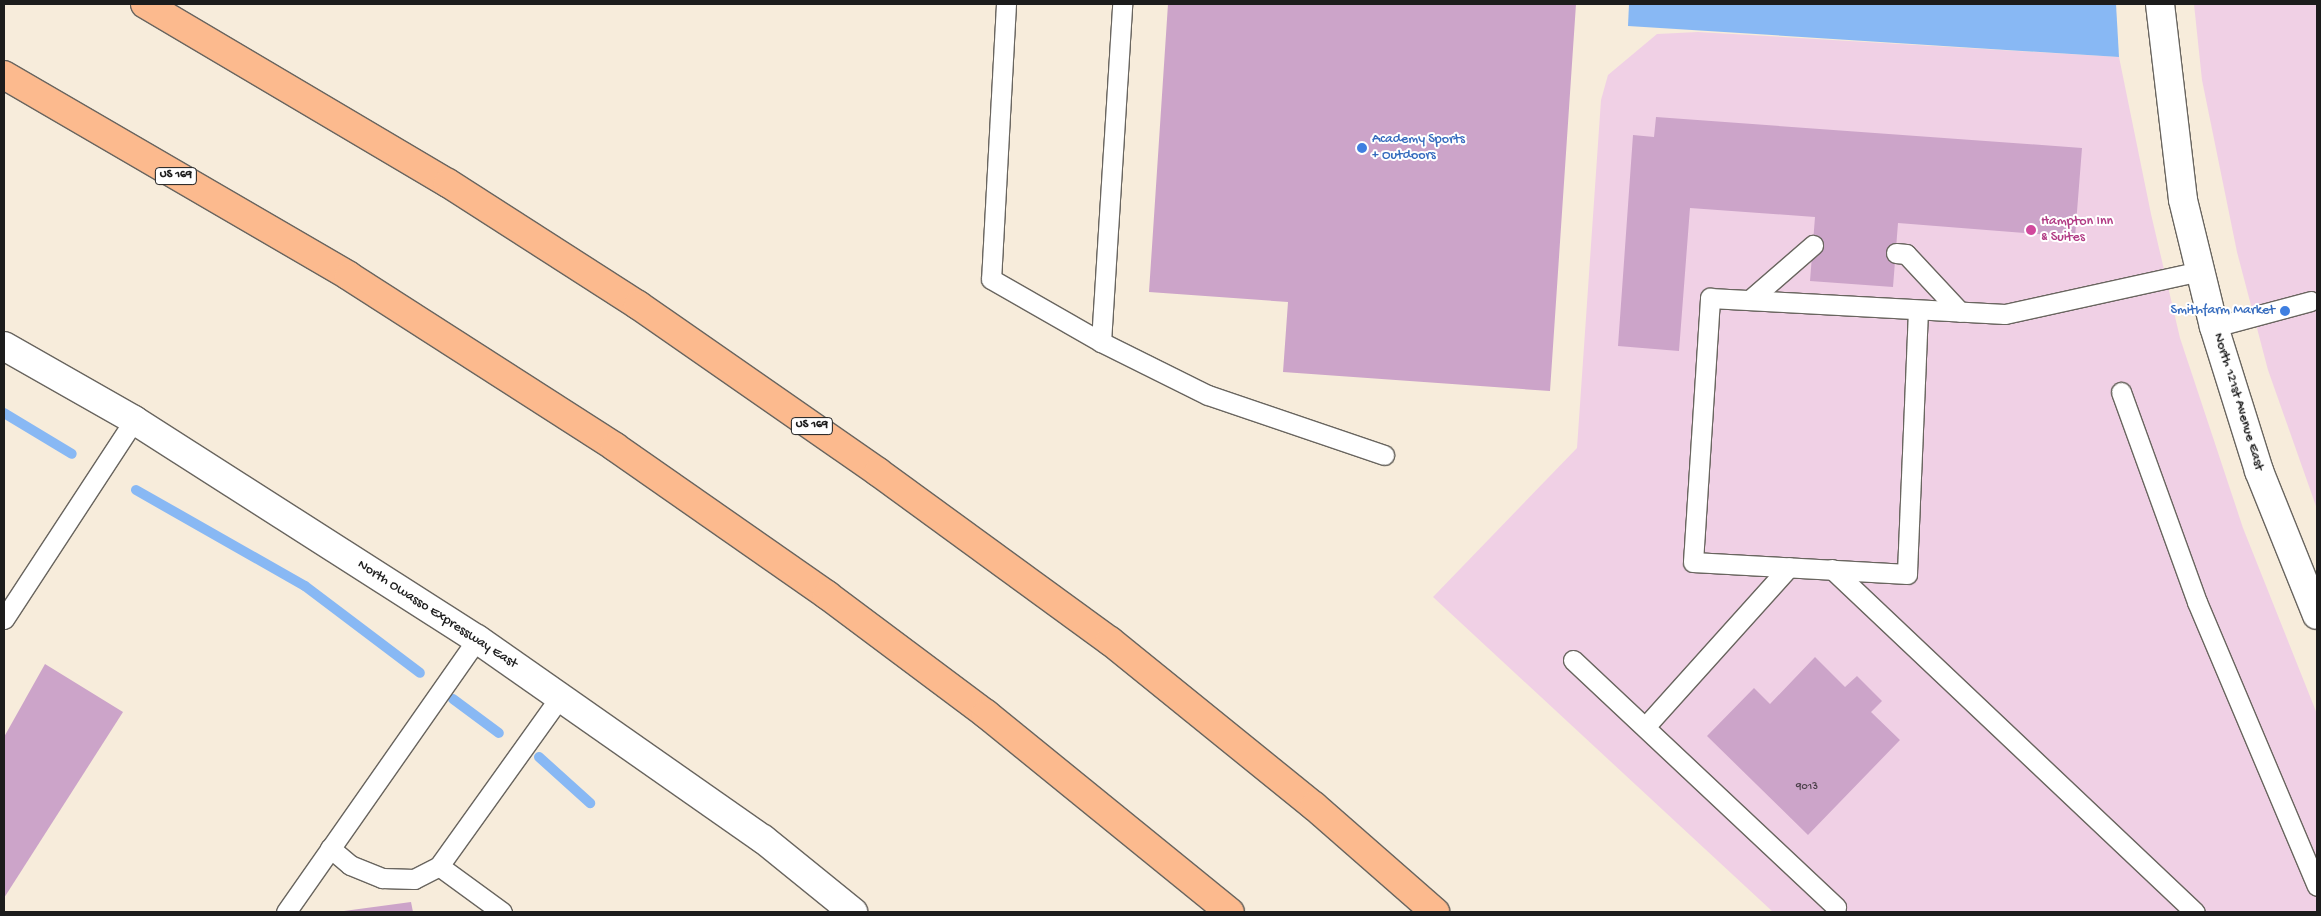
<!DOCTYPE html>
<html>
<head>
<meta charset="utf-8">
<style>
	body { margin:0 }
	#map { position:relative; width:2321px; height:916px; overflow:hidden; background:#f7ecdb; font-family:"Gochi Hand",sans-serif }
	div>[style] { position:absolute }
	.built>* { inset:0; background:#f0d0e5 }
	.water>* { inset:0; background:#88b8f4 }
	.stream>* { height:10px; margin:-5px; padding:0 5px; transform-origin:5px; border-radius:5px; background:#88b8f4 }
	.building>* { inset:0; background:#cca4c9 }
	.roads { filter:drop-shadow(1px 0 #69655f) drop-shadow(-1px 0 #69655f) drop-shadow(0 1px #69655f) drop-shadow(0 -1px #69655f) }
	.service>* { height:19px; margin:-9.5px; padding:0 9.5px; transform-origin:9.5px; border-radius:9.5px; background:#fff }
	.tertiary>* { height:28px; margin:-14px; padding:0 14px; transform-origin:14px; border-radius:14px; background:#fff }
	.motorway>* { height:28px; margin:-14px; padding:0 14px; transform-origin:14px; border-radius:14px; background:#fcba8e }
	.dots>* { width:14px; height:14px; translate:-50% -50%; box-sizing:border-box; border:2px solid #fff; border-radius:50% }
	span { translate:-50% -50%; white-space:nowrap; text-align:center; line-height:1.15; -webkit-text-stroke:4px #fff; paint-order:stroke }
	.number-label { font-size:11px; color:#483e47 }
	.number-label span { -webkit-text-stroke-width:0 }
	.shield-label span { padding:1px 4px; background:#fff; border:1px solid; border-radius:4px; -webkit-text-stroke-width:0 }
	.shield-label { font-size:12px; color:#1c1c1c; font-weight:700 }
	.shop-label { font-size:14px; color:#366cbe }
	.left { translate:0 -50%; text-align:left }
	.right { translate:-100% -50%; text-align:right }
	.hotel-label { font-size:14px; color:#b23c85 }
	.street-label { font-size:14px; color:#1c1c1c }
	.frame { position:absolute; inset:0; border:5px solid #1c1c1c; pointer-events:none }
</style>
</head>
<body>
<div id="map">
	<div class="built">
		<i style="clip-path:polygon(2194px 4px,2317px 4px,2317px 509px,2268px 370px,2237px 252px,2202px 80px)"></i>
		<i style="clip-path:polygon(1698px 32px,2119px 57px,2151px 214px,2180px 338px,2243px 528px,2317px 714px,2317px 912px,1773px 912px,1433px 597px,1577px 448px,1601px 100px,1608px 75px,1657px 34px)"></i>
	</div>
	<div class="water">
		<i style="clip-path:polygon(1629px 4px,2116px 4px,2119px 57px,1628px 26px)"></i>
	</div>
	<div class="stream">
		<i style="left:4px;top:413px;width:79px;rotate:31.1deg"></i>
		<i style="left:136px;top:490px;width:194px;rotate:29.6deg"></i>
		<i style="left:305px;top:586px;width:144px;rotate:37.1deg"></i>
		<i style="left:453px;top:699px;width:57px;rotate:36.5deg"></i>
		<i style="left:539px;top:757px;width:69px;rotate:42deg"></i>
	</div>
	<div class="building">
		<i style="clip-path:polygon(1168px 4px,1576px 4px,1550px 391px,1283px 372px,1288px 302px,1149px 292px)"></i>
		<i style="clip-path:polygon(1656px 117px,2082px 148px,2075px 237px,1898px 223px,1893px 287px,1810px 281px,1815px 217px,1690px 208px,1679px 351px,1618px 346px,1633px 135px,1654px 137px)"></i>
		<i style="clip-path:polygon(1815px 657px,1845px 687px,1857px 676px,1882px 701px,1871px 712px,1900px 740px,1808px 835px,1707px 736px,1754px 688px,1770px 704px)"></i>
		<i style="clip-path:polygon(45px 664px,123px 712px,4px 898px,4px 737px)"></i>
		<i style="clip-path:polygon(411px 902px,413px 912px,344px 912px,344px 911px)"></i>
	</div>
	<div class="roads">
		<div class="service">
			<i style="left:1006px;top:4px;width:275px;rotate:93.1deg"></i>
			<i style="left:991px;top:279px;width:127px;rotate:29.8deg"></i>
			<i style="left:1101px;top:342px;width:119px;rotate:26.4deg"></i>
			<i style="left:1208px;top:395px;width:186px;rotate:18.8deg"></i>
			<i style="left:1896px;top:253px;width:10px;rotate:6deg"></i>
			<i style="left:1906px;top:254px;width:79px;rotate:47deg"></i>
			<i style="left:1752px;top:298px;width:81px;rotate:-41deg"></i>
			<i style="left:1918px;top:310px;width:264px;rotate:92.4deg"></i>
			<i style="left:1907px;top:574px;width:214px;rotate:-176.8deg"></i>
			<i style="left:1693px;top:562px;width:265px;rotate:-86.3deg"></i>
			<i style="left:1710px;top:298px;width:295px;rotate:3.1deg"></i>
			<i style="left:2005px;top:314px;width:200px;rotate:-12.4deg"></i>
			<i style="left:2214px;top:327px;width:100px;rotate:-15deg"></i>
			<i style="left:1101px;top:342px;width:339px;rotate:-86.4deg"></i>
			<i style="left:2121px;top:392px;width:223px;rotate:70.1deg"></i>
			<i style="left:2197px;top:602px;width:308px;rotate:67.1deg"></i>
			<i style="left:1832px;top:569px;width:499px;rotate:43.4deg"></i>
			<i style="left:4px;top:619px;width:238px;rotate:-56.8deg"></i>
			<i style="left:1573px;top:660px;width:361px;rotate:43.2deg"></i>
			<i style="left:1645px;top:727px;width:215px;rotate:-48deg"></i>
			<i style="left:330px;top:848px;width:26px;rotate:40deg"></i>
			<i style="left:350px;top:865px;width:35px;rotate:22deg"></i>
			<i style="left:382px;top:878px;width:32px;rotate:2deg"></i>
			<i style="left:414px;top:879px;width:28px;rotate:-27deg"></i>
			<i style="left:439px;top:866px;width:208px;rotate:-54.4deg"></i>
			<i style="left:439px;top:866px;width:78px;rotate:36.1deg"></i>
			<i style="left:286px;top:912px;width:333px;rotate:-55deg"></i>
		</div>
		<div class="tertiary">
			<i style="left:2160px;top:4px;width:197px;rotate:83.3deg"></i>
			<i style="left:2183px;top:200px;width:131px;rotate:76.3deg"></i>
			<i style="left:2214px;top:327px;width:151px;rotate:72.6deg"></i>
			<i style="left:2259px;top:471px;width:155px;rotate:68.1deg"></i>
			<i style="left:4px;top:346px;width:150px;rotate:29.6deg"></i>
			<i style="left:134px;top:420px;width:407px;rotate:32.6deg"></i>
			<i style="left:477px;top:639px;width:349px;rotate:35deg"></i>
			<i style="left:763px;top:839px;width:116px;rotate:39deg"></i>
		</div>
		<div class="motorway">
			<i style="left:145px;top:4px;width:352px;rotate:30.6deg"></i>
			<i style="left:448px;top:183px;width:226px;rotate:32.7deg"></i>
			<i style="left:638px;top:305px;width:292px;rotate:34.8deg"></i>
			<i style="left:878px;top:472px;width:287px;rotate:36.1deg"></i>
			<i style="left:1110px;top:641px;width:262px;rotate:39deg"></i>
			<i style="left:1314px;top:806px;width:161px;rotate:41.2deg"></i>
			<i style="left:4px;top:75px;width:399px;rotate:30.2deg"></i>
			<i style="left:349px;top:276px;width:316px;rotate:32.7deg"></i>
			<i style="left:615px;top:447px;width:259px;rotate:34.9deg"></i>
			<i style="left:827px;top:595px;width:199px;rotate:36.8deg"></i>
			<i style="left:986px;top:714px;width:314px;rotate:39.1deg"></i>
		</div>
	</div>
	<div class="dots">
		<i style="left:1362px;top:148px;background:#3f7fe0"></i>
		<i style="left:2031px;top:230px;background:#d1479c"></i>
		<i style="left:2285px;top:311px;background:#3f7fe0"></i>
	</div>
	<div class="number-label">
		<span style="left:1807px;top:787px">9013</span>
	</div>
	<div class="shield-label">
		<span style="left:176px;top:176px">US 169</span>
		<span style="left:812px;top:426px">US 169</span>
	</div>
	<div class="shop-label">
		<span class="left" style="left:1372px;top:148px">Academy Sports<br>+ Outdoors</span>
		<span class="right" style="left:2275px;top:311px">Smithfarm Market</span>
	</div>
	<div class="hotel-label">
		<span class="left" style="left:2041px;top:230px">Hampton Inn<br>&amp; Suites</span>
	</div>
	<div class="street-label">
		<span style="left:2238px;top:402px;rotate:73deg">North 121st Avenue East</span>
		<span style="left:437px;top:615px;rotate:33deg">North Owasso Expressway East</span>
	</div>
	<div class="frame"></div>
</div>
</body>
</html>
